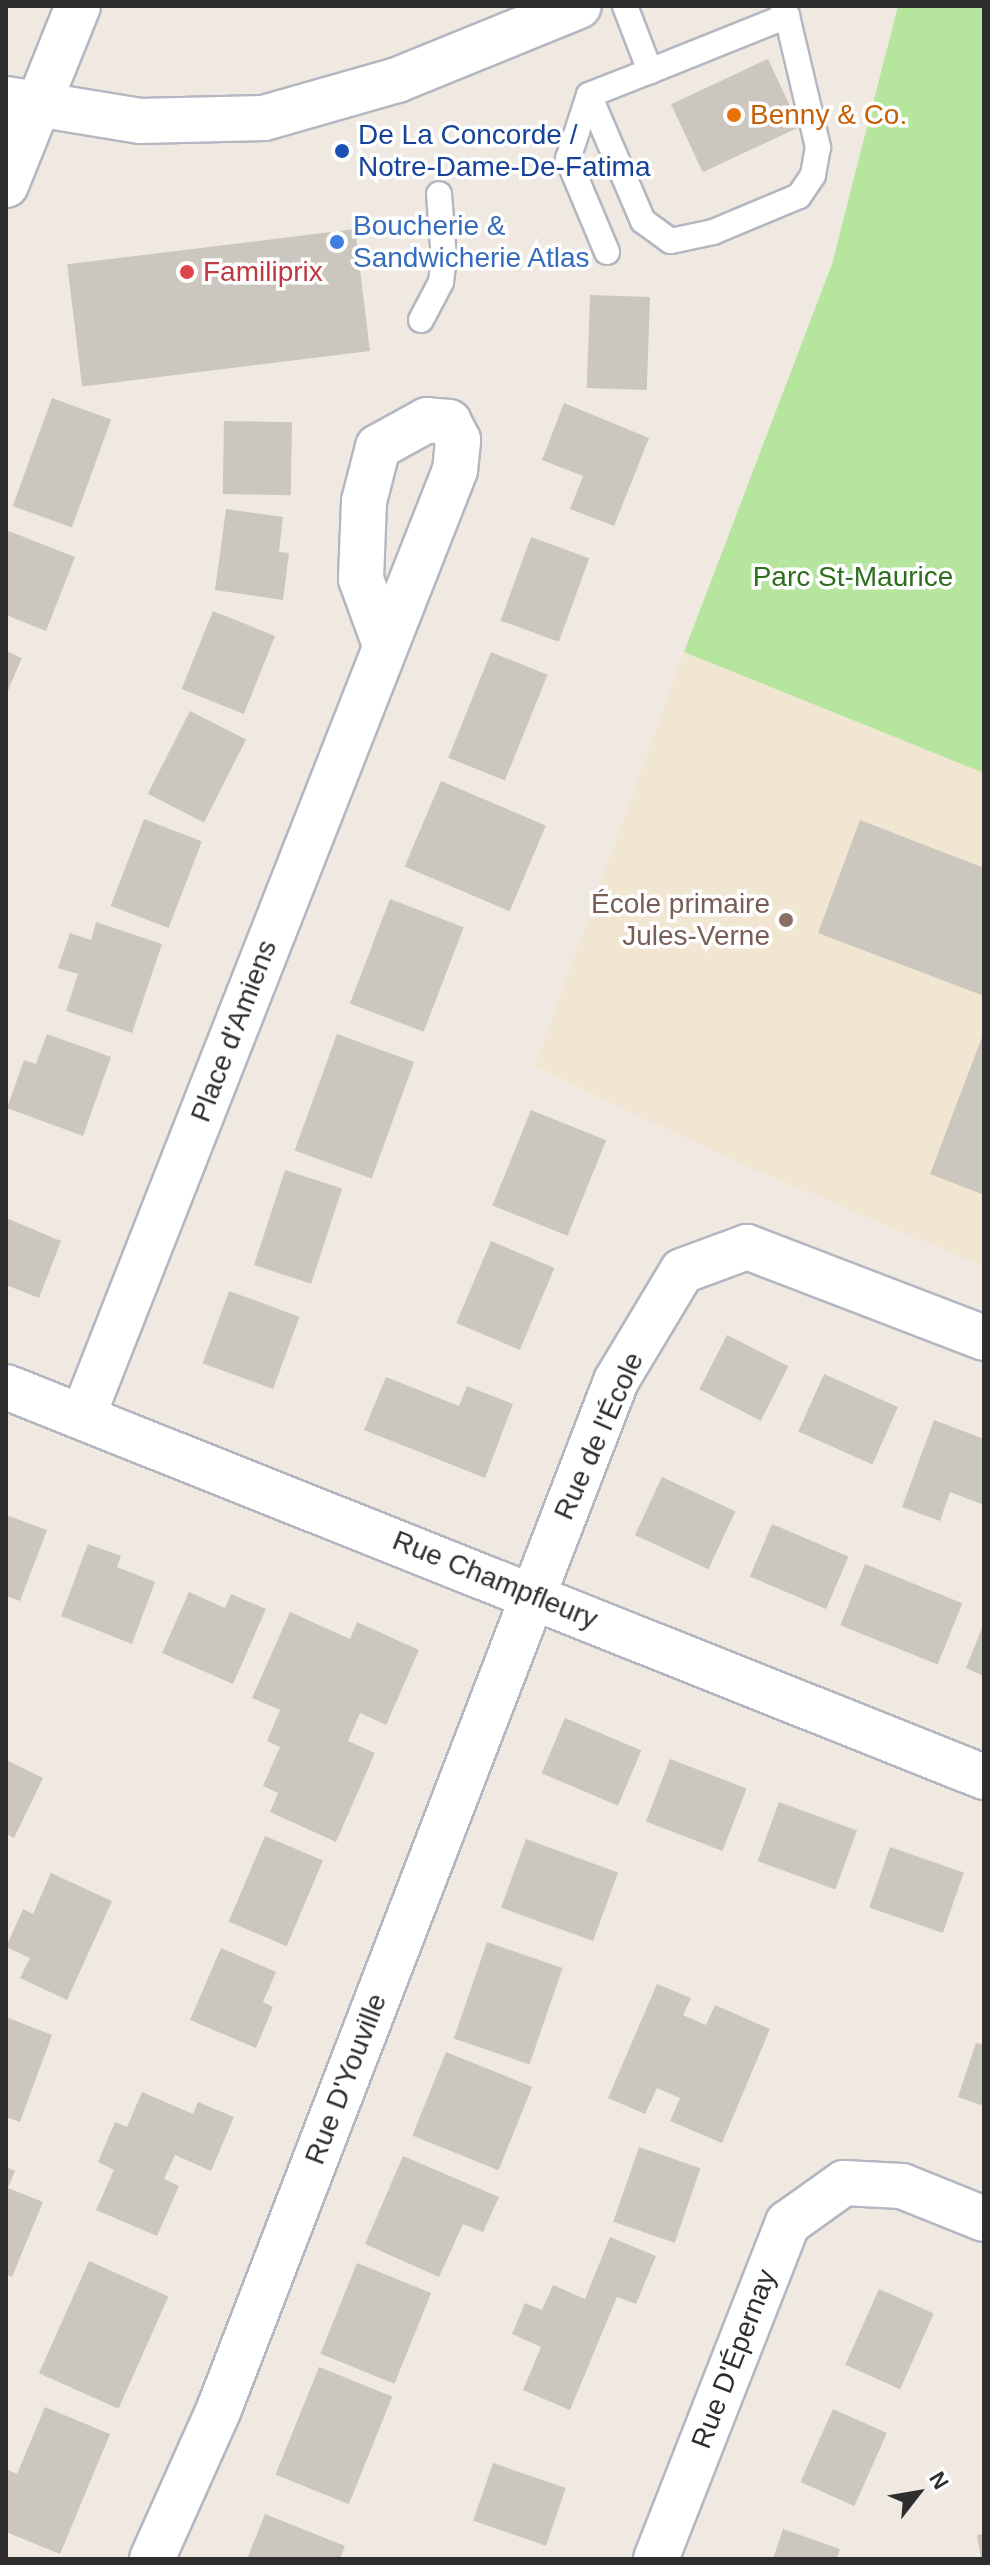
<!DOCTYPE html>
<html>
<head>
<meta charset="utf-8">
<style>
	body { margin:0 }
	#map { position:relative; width:990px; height:2565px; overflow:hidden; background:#efe9e1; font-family:Helvetica,sans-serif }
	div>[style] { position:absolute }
	.education>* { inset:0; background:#f0e6d1 }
	.green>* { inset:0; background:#b6e59e }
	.building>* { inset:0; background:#cbc7bf; transform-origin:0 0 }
	.roads { filter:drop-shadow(2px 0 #b4b7c1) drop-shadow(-2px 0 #b4b7c1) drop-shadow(0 2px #b4b7c1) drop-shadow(0 -2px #b4b7c1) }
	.lane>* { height:24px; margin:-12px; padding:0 12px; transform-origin:12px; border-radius:12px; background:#fff }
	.street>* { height:44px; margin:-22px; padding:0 22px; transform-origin:22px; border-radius:22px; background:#fff }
	.secondary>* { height:44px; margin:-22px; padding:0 22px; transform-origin:22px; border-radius:22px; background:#fff }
	.dots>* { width:22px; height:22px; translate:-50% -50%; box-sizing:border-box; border:4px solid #fff; border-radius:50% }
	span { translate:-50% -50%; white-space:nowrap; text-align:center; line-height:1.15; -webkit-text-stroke:7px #fff; paint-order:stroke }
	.food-label { font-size:28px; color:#c56008 }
	.left { translate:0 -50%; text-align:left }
	.transit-label { font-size:28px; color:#164399 }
	.shop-label { font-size:28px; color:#366cbe }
	.health-label { font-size:28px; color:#be3a42 }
	.park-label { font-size:28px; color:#2c6e1b }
	.education-label { font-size:28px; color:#785e54 }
	.right { translate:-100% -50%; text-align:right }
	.street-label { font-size:28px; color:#2e2e2e }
	.frame { position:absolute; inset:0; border:8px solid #2e2e2e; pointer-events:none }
	.north { position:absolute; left:878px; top:2453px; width:80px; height:80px; -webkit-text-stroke:6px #fff; paint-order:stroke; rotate:59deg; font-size:22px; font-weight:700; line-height:32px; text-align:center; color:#2e2e2e }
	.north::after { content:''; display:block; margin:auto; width:28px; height:36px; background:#2e2e2e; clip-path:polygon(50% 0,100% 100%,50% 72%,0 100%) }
</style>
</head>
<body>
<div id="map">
	<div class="education">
		<i style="clip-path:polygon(684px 652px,984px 773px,984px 1267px,723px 1156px,535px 1066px)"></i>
	</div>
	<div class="green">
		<i style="clip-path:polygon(898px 6px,984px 6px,984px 773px,684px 652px,832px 264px)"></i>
	</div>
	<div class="building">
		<i style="left:768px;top:59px;width:75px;height:107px;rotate:65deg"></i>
		<i style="left:355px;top:229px;width:123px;height:290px;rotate:83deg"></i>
		<i style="left:590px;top:295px;width:60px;height:93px;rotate:2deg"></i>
		<i style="left:52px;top:398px;width:63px;height:115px;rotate:20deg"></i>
		<i style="clip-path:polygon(564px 403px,649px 438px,614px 526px,570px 509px,583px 476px,542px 460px)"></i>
		<i style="left:224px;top:421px;width:68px;height:73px;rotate:1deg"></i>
		<i style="clip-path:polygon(226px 509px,283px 517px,279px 552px,289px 553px,283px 600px,215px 590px)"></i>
		<i style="clip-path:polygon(6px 530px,75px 557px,46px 631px,6px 615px)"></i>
		<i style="left:531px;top:537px;width:62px;height:89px;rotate:20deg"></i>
		<i style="left:213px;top:611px;width:67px;height:84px;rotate:22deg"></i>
		<i style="clip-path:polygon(6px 651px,22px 658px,6px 695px)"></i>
		<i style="left:491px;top:652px;width:61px;height:114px;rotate:22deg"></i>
		<i style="left:190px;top:711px;width:63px;height:93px;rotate:27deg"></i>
		<i style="left:441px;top:781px;width:114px;height:93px;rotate:23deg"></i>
		<i style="left:144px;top:819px;width:62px;height:93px;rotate:21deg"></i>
		<i style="clip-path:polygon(860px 820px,984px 868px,984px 996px,818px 933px)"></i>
		<i style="left:390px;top:899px;width:79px;height:112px;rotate:21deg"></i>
		<i style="clip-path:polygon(96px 922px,162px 944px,132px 1033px,66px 1011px,78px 974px,58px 968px,70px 933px,91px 940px)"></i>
		<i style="clip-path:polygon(984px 1032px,984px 1195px,930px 1174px)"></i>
		<i style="clip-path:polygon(47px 1034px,111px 1057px,83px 1136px,7px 1108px,24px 1060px,36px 1064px)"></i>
		<i style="left:337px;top:1034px;width:82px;height:124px;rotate:20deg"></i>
		<i style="left:531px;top:1110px;width:81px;height:103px;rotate:22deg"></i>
		<i style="left:285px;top:1170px;width:60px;height:100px;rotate:18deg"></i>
		<i style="clip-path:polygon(6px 1218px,61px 1241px,39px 1298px,6px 1285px)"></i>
		<i style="left:491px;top:1241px;width:69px;height:89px;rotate:23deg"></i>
		<i style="left:229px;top:1291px;width:75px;height:77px;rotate:20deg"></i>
		<i style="left:727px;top:1335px;width:69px;height:61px;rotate:27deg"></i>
		<i style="left:824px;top:1374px;width:81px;height:63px;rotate:24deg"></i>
		<i style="clip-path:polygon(386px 1377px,459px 1406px,467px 1386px,513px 1404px,485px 1478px,364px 1430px)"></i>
		<i style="clip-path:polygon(934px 1420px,984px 1439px,984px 1505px,950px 1492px,940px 1521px,902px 1507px)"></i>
		<i style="left:662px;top:1477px;width:81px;height:64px;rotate:25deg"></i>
		<i style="clip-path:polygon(6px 1515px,47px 1530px,20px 1601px,6px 1596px)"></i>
		<i style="left:772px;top:1524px;width:83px;height:57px;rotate:23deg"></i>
		<i style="clip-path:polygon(88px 1544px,121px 1556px,117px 1567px,155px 1582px,132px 1644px,61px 1616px)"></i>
		<i style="left:865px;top:1564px;width:105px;height:66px;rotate:22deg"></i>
		<i style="clip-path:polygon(189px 1592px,225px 1608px,231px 1594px,266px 1609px,233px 1684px,162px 1653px)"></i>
		<i style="clip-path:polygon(290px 1612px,350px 1639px,357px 1622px,419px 1650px,386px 1725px,360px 1713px,348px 1741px,375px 1753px,336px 1842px,270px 1812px,278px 1793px,263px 1786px,280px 1747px,267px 1741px,280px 1710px,252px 1698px)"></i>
		<i style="clip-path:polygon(984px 1623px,984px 1676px,966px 1668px)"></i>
		<i style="left:565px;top:1718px;width:83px;height:60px;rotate:23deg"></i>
		<i style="left:670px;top:1759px;width:82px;height:67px;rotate:21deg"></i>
		<i style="clip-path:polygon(6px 1760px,43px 1778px,14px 1838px,6px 1834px)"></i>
		<i style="left:779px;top:1802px;width:83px;height:63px;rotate:20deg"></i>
		<i style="left:265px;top:1836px;width:63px;height:93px;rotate:23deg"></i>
		<i style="left:526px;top:1839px;width:98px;height:73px;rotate:20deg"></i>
		<i style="left:890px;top:1847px;width:78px;height:64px;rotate:19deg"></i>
		<i style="clip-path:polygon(51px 1873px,112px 1901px,67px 2000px,20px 1978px,30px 1958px,6px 1947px,23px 1909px,33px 1914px)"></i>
		<i style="left:487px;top:1942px;width:80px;height:102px;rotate:19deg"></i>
		<i style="clip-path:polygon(221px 1948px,276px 1972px,263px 2002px,273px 2007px,256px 2048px,190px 2020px)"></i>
		<i style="clip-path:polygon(657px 1984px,691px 1998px,683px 2015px,706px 2025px,715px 2005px,770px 2029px,722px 2143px,670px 2121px,680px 2098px,657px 2088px,645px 2114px,608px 2098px)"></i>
		<i style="clip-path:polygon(6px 2017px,52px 2035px,20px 2122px,6px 2117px)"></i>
		<i style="clip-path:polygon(976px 2043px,984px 2045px,984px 2106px,958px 2097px)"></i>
		<i style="left:446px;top:2052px;width:93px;height:90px;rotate:22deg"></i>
		<i style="clip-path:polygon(142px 2092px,193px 2114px,198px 2102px,234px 2117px,211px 2171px,175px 2155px,164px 2179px,179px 2186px,157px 2236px,96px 2210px,114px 2170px,98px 2162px,115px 2122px,127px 2127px)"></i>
		<i style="left:639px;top:2147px;width:65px;height:79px;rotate:19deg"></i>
		<i style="clip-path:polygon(403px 2156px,499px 2197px,483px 2232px,463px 2224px,439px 2277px,365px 2244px)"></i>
		<i style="clip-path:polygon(6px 2167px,15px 2171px,8px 2188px,43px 2202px,12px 2277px,6px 2274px)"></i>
		<i style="clip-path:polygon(610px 2237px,656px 2256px,636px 2304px,617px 2297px,570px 2410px,523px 2390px,541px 2347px,512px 2334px,525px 2303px,542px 2310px,553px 2285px,585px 2299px)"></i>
		<i style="left:89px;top:2261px;width:87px;height:123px;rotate:24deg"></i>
		<i style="left:357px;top:2263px;width:80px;height:98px;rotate:22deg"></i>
		<i style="left:879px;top:2289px;width:60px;height:83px;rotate:24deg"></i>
		<i style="left:319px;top:2367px;width:79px;height:116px;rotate:22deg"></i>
		<i style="clip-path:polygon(45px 2407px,110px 2434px,60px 2554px,6px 2532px,6px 2469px,17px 2474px)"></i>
		<i style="left:833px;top:2409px;width:59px;height:80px;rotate:24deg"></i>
		<i style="left:493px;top:2463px;width:77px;height:61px;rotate:19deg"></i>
		<i style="clip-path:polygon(265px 2514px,345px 2546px,340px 2559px,247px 2559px)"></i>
		<i style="clip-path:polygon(783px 2529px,840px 2549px,836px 2559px,773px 2559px)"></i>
		<i style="clip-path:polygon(984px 2534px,984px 2559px,981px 2559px,977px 2535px)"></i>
	</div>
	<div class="roads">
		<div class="lane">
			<i style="left:625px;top:6px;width:70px;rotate:69deg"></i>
			<i style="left:650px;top:71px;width:148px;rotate:-21.9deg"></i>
			<i style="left:787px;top:16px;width:11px;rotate:-112deg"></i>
			<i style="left:589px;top:95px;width:137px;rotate:66.8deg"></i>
			<i style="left:643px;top:221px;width:34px;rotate:36deg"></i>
			<i style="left:671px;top:241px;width:43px;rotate:-12.1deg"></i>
			<i style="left:713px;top:232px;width:93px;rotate:-22.7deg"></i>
			<i style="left:799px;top:196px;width:25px;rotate:-56deg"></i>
			<i style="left:813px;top:175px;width:28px;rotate:-80deg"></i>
			<i style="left:818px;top:147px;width:135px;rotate:-103.3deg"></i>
			<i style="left:607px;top:252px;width:101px;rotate:-112.8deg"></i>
			<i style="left:568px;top:159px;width:67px;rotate:-71.8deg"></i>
			<i style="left:589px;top:95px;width:66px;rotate:-21.5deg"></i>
			<i style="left:421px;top:320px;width:43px;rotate:-62.2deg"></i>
			<i style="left:441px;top:282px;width:23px;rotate:-83deg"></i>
			<i style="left:444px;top:259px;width:65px;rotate:-94.4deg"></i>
		</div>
		<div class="street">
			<i style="left:6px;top:185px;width:193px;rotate:-68.1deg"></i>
			<i style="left:6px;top:1387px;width:1053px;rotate:21.74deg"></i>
			<i style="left:83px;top:1416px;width:1017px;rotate:-68.53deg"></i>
			<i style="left:455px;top:470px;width:30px;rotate:-84deg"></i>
			<i style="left:458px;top:440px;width:20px;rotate:-117deg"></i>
			<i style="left:449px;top:422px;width:22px;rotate:-175deg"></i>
			<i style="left:427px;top:420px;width:56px;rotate:151.1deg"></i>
			<i style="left:378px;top:447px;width:56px;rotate:104.5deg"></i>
			<i style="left:364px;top:501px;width:78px;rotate:92.2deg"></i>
			<i style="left:361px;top:579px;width:70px;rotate:70deg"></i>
			<i style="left:152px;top:2559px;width:164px;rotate:-65.9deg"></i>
			<i style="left:219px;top:2409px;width:1102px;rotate:-68.88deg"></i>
			<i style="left:616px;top:1381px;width:128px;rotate:-59deg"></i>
			<i style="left:682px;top:1271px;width:69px;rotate:-20.3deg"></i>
			<i style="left:747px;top:1247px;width:254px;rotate:21deg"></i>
			<i style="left:656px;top:2559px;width:361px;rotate:-68.6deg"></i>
			<i style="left:788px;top:2223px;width:69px;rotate:-35.5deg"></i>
			<i style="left:844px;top:2183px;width:58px;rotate:3deg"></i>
			<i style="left:902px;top:2186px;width:88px;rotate:21.9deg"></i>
		</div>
		<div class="secondary">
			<i style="left:6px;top:99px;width:136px;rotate:9.3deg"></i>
			<i style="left:140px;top:121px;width:124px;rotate:-1.4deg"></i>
			<i style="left:264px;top:118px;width:138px;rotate:-15.9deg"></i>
			<i style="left:397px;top:80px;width:196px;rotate:-22.1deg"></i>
		</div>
	</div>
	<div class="dots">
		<i style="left:734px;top:115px;background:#e8710a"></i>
		<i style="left:342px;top:151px;background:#1a4fb4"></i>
		<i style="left:337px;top:242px;background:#3f7fe0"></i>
		<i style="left:187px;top:272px;background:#e0444e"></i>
		<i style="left:786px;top:920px;background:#8d6e63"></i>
	</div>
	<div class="food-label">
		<span class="left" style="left:750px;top:115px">Benny &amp; Co.</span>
	</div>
	<div class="transit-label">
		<span class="left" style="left:358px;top:151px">De La Concorde /<br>Notre-Dame-De-Fatima</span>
	</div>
	<div class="shop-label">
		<span class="left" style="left:353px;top:242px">Boucherie &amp;<br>Sandwicherie Atlas</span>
	</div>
	<div class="health-label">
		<span class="left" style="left:203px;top:272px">Familiprix</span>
	</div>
	<div class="park-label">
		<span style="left:853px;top:577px">Parc St-Maurice</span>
	</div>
	<div class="education-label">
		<span class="right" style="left:770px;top:920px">École primaire<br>Jules-Verne</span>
	</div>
	<div class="street-label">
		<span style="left:234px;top:1031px;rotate:-69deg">Place d'Amiens</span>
		<span style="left:599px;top:1436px;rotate:-66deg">Rue de l'École</span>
		<span style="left:495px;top:1580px;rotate:22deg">Rue Champfleury</span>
		<span style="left:346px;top:2079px;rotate:-69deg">Rue D'Youville</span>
		<span style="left:734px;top:2359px;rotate:-69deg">Rue D'Épernay</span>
	</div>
	<div class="frame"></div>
	<div class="north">N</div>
</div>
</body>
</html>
